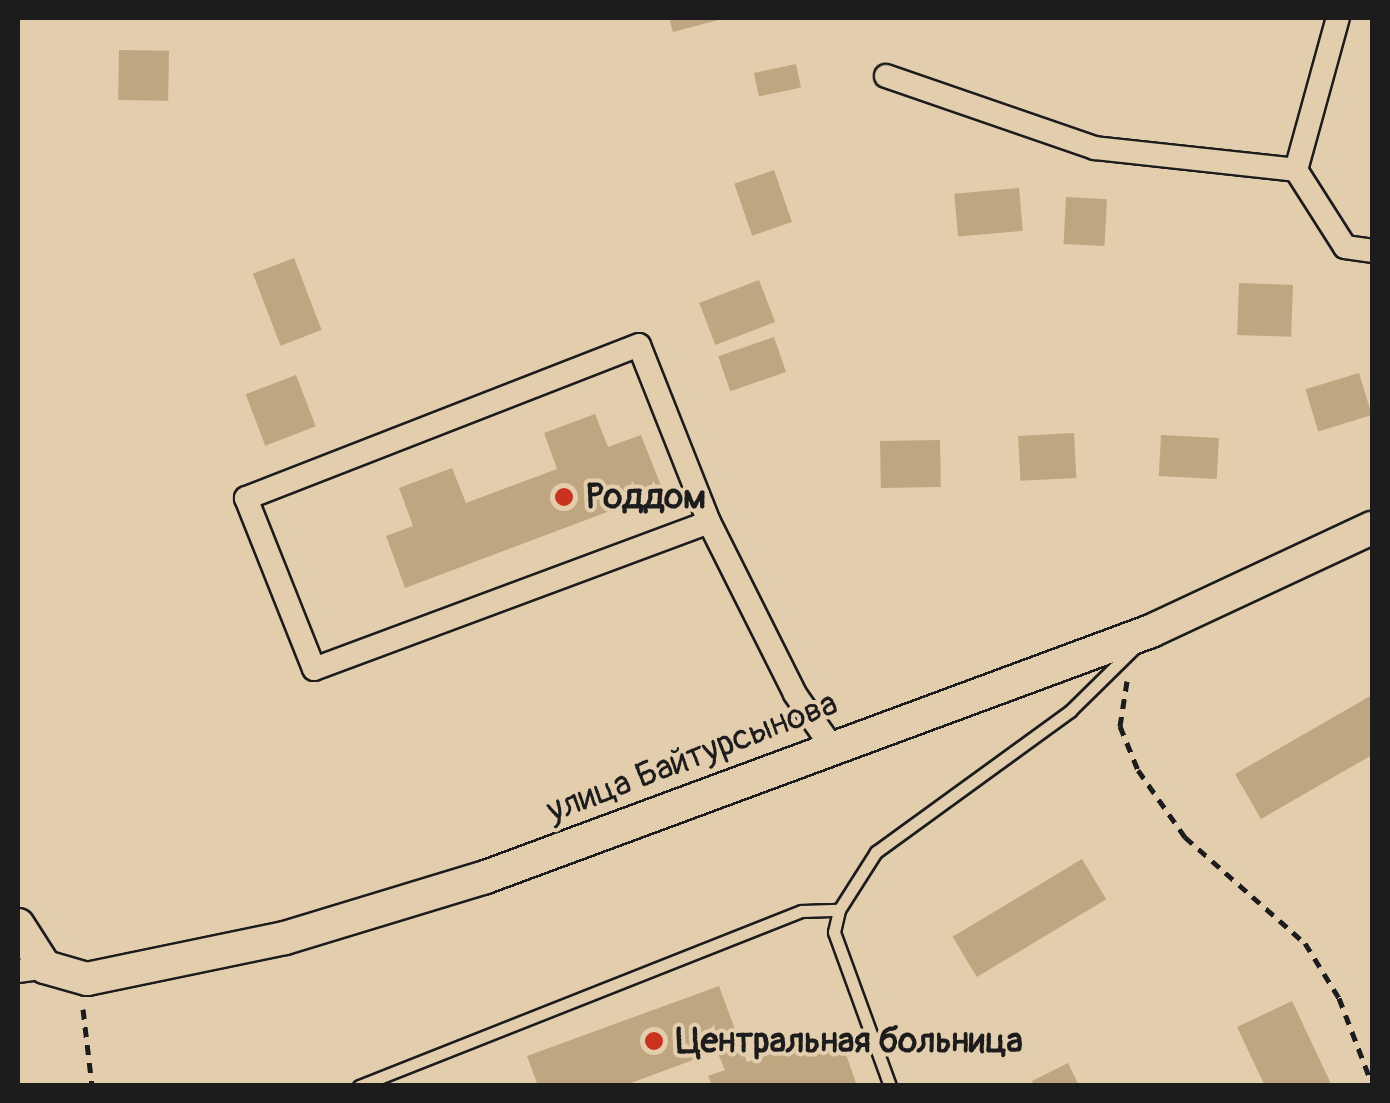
<!DOCTYPE html>
<html>
<head>
<meta charset="utf-8">
<style>
	body { margin:0 }
	#map { position:relative; width:1390px; height:1103px; overflow:hidden; background:#e2ceac; font-family:Pangolin,sans-serif }
	div>[style] { position:absolute }
	.building>* { inset:0; background:#bda680; transform-origin:0 0 }
	.path>* { height:5px; margin-top:-2.5px; transform-origin:0; background:repeating-linear-gradient(90deg,#1c1c1c 0 10px,transparent 0 18px) }
	.roads { filter:drop-shadow(2px 0 #1c1c1c) drop-shadow(-2px 0 #1c1c1c) drop-shadow(0 2px #1c1c1c) drop-shadow(0 -2px #1c1c1c) }
	.lane>* { height:11px; margin:-5.5px; padding:0 5.5px; transform-origin:5.5px; border-radius:5.5px; background:#e2ceac }
	.street>* { height:22px; margin:-11px; padding:0 11px; transform-origin:11px; border-radius:11px; background:#e2ceac }
	.secondary>* { height:32px; margin:-16px; padding:0 16px; transform-origin:16px; border-radius:16px; background:#e2ceac }
	.dots>* { width:28px; height:28px; translate:-50% -50%; box-sizing:border-box; border:5px solid #e2ceac; border-radius:50% }
	span { translate:-50% -50%; white-space:nowrap; text-align:center; line-height:1.15; -webkit-text-stroke:8px #e2ceac; paint-order:stroke }
	.poi-label { font-size:35px; color:#1c1c1c; font-weight:700 }
	.left { translate:0 -50%; text-align:left }
	.street-label { font-size:35px; color:#1c1c1c }
	.frame { position:absolute; inset:0; border:20px solid #1c1c1c; pointer-events:none }
</style>
</head>
<body>
<div id="map">
	<div class="building">
		<i style="clip-path:polygon(669px 18px,722px 18px,722px 19px,673px 32px)"></i>
		<i style="left:119px;top:50px;width:50px;height:50px;rotate:1deg"></i>
		<i style="left:796px;top:64px;width:24px;height:43px;rotate:78deg"></i>
		<i style="left:774px;top:170px;width:55px;height:42px;rotate:71deg"></i>
		<i style="left:1019px;top:188px;width:43px;height:65px;rotate:85deg"></i>
		<i style="left:1066px;top:197px;width:41px;height:47px;rotate:3deg"></i>
		<i style="left:294px;top:258px;width:77px;height:44px;rotate:69deg"></i>
		<i style="left:759px;top:280px;width:45px;height:64px;rotate:69deg"></i>
		<i style="left:1239px;top:283px;width:54px;height:52px;rotate:2deg"></i>
		<i style="left:774px;top:337px;width:37px;height:59px;rotate:71deg"></i>
		<i style="left:1359px;top:373px;width:44px;height:56px;rotate:73deg"></i>
		<i style="left:296px;top:375px;width:55px;height:54px;rotate:69deg"></i>
		<i style="clip-path:polygon(595px 414px,608px 447px,641px 435px,663px 491px,405px 588px,386px 536px,413px 526px,399px 488px,452px 468px,466px 503px,557px 469px,544px 433px)"></i>
		<i style="left:1074px;top:433px;width:45px;height:56px;rotate:87deg"></i>
		<i style="left:1161px;top:435px;width:58px;height:41px;rotate:3deg"></i>
		<i style="left:940px;top:440px;width:47px;height:60px;rotate:89deg"></i>
		<i style="clip-path:polygon(1372px 695px,1372px 755px,1261px 819px,1235px 774px)"></i>
		<i style="left:1082px;top:859px;width:47px;height:151px;rotate:59deg"></i>
		<i style="clip-path:polygon(719px 986px,747px 1062px,838px 1031px,857px 1086px,712px 1086px,708px 1076px,725px 1070px,717px 1051px,623px 1086px,538px 1086px,527px 1056px)"></i>
		<i style="clip-path:polygon(1292px 1001px,1332px 1086px,1265px 1086px,1237px 1027px)"></i>
		<i style="clip-path:polygon(1068px 1063px,1079px 1086px,1034px 1086px,1032px 1081px)"></i>
	</div>
	<div class="path">
		<i style="left:1127px;top:681px;width:46px;rotate:98.8deg"></i>
		<i style="left:1120px;top:726px;width:48px;rotate:67.8deg"></i>
		<i style="left:1138px;top:770px;width:82px;rotate:55deg"></i>
		<i style="left:1185px;top:837px;width:160px;rotate:41.5deg"></i>
		<i style="left:1305px;top:943px;width:65px;rotate:58.3deg"></i>
		<i style="left:1339px;top:998px;width:92px;rotate:69deg"></i>
		<i style="left:83px;top:1009px;width:78px;rotate:83.3deg"></i>
	</div>
	<div class="roads">
		<div class="lane">
			<i style="left:359px;top:1086px;width:476px;rotate:-21.6deg"></i>
			<i style="left:802px;top:911px;width:37px;rotate:-2deg"></i>
			<i style="left:890px;top:1086px;width:164px;rotate:-110deg"></i>
			<i style="left:834px;top:932px;width:23px;rotate:-77deg"></i>
			<i style="left:839px;top:910px;width:69px;rotate:-57.5deg"></i>
			<i style="left:876px;top:852px;width:240px;rotate:-36deg"></i>
			<i style="left:1070px;top:711px;width:90px;rotate:-44.5deg"></i>
		</div>
		<div class="street">
			<i style="left:886px;top:76px;width:221px;rotate:19deg"></i>
			<i style="left:1095px;top:148px;width:202px;rotate:6.2deg"></i>
			<i style="left:1296px;top:170px;width:91px;rotate:57.5deg"></i>
			<i style="left:1345px;top:247px;width:27px;rotate:8deg"></i>
			<i style="left:1296px;top:170px;width:158px;rotate:-74.6deg"></i>
			<i style="left:709px;top:522px;width:190px;rotate:-111.6deg"></i>
			<i style="left:639px;top:345px;width:422px;rotate:158.7deg"></i>
			<i style="left:246px;top:498px;width:184px;rotate:68.3deg"></i>
			<i style="left:314px;top:669px;width:421px;rotate:-20.4deg"></i>
			<i style="left:709px;top:522px;width:192px;rotate:63.4deg"></i>
			<i style="left:795px;top:694px;width:65px;rotate:55.1deg"></i>
			<i style="left:18px;top:971px;width:27px;rotate:-8deg"></i>
		</div>
		<div class="secondary">
			<i style="left:18px;top:925px;width:50px;rotate:57.3deg"></i>
			<i style="left:45px;top:967px;width:44px;rotate:15.9deg"></i>
			<i style="left:87px;top:979px;width:202px;rotate:-11.7deg"></i>
			<i style="left:285px;top:938px;width:207px;rotate:-16.9deg"></i>
			<i style="left:483px;top:878px;width:712px;rotate:-20.29deg"></i>
			<i style="left:1151px;top:631px;width:244px;rotate:-25deg"></i>
		</div>
	</div>
	<div class="dots">
		<i style="left:564px;top:497px;background:#c8321e"></i>
		<i style="left:654px;top:1041px;background:#c8321e"></i>
	</div>
	<div class="poi-label">
		<span class="left" style="left:586px;top:497px">Роддом</span>
		<span class="left" style="left:676px;top:1041px">Центральная больница</span>
	</div>
	<div class="street-label">
		<span style="left:692px;top:757px;rotate:-21deg">улица Байтурсынова</span>
	</div>
	<div class="frame"></div>
</div>
</body>
</html>
